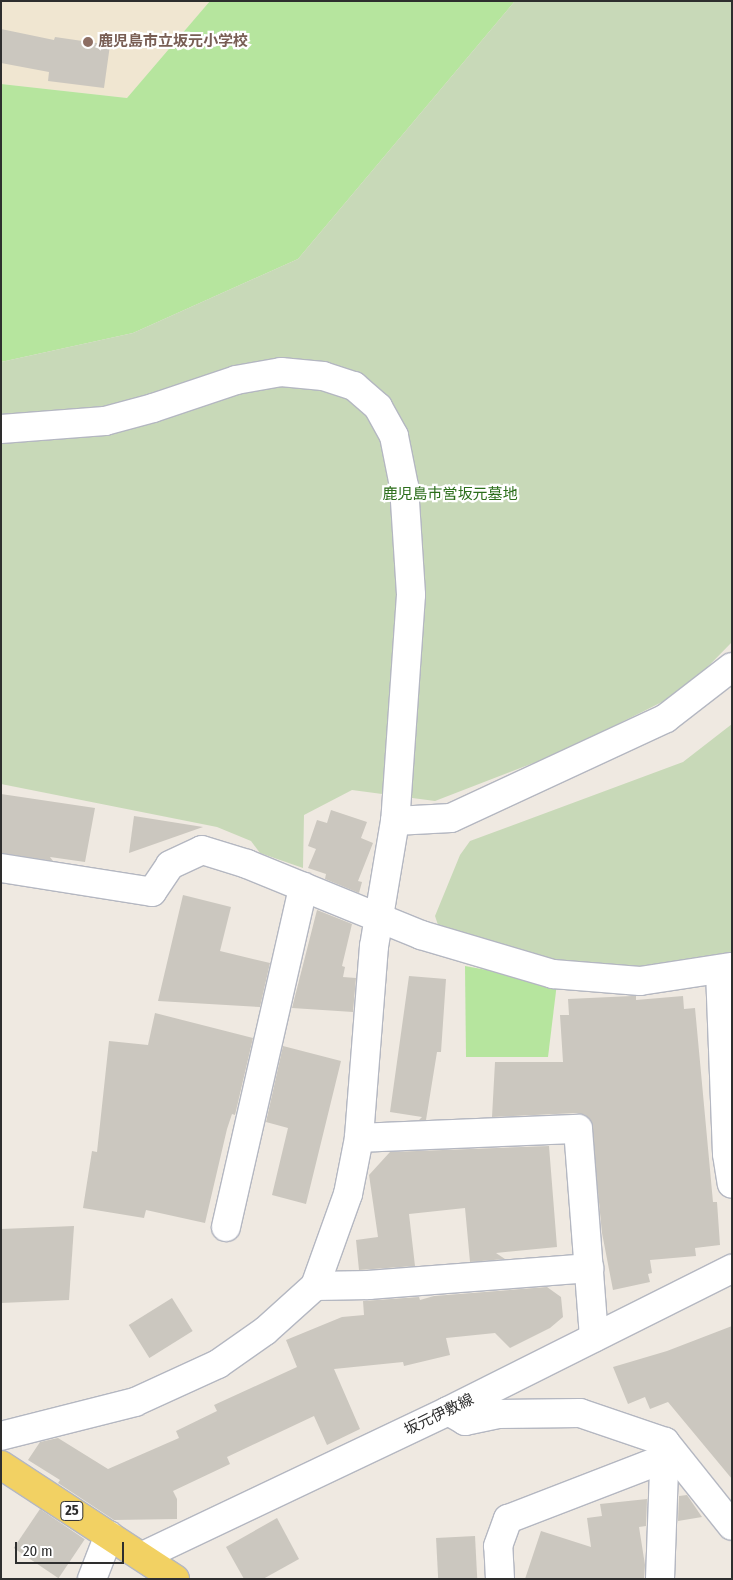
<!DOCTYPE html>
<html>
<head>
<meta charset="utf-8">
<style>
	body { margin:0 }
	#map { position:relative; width:733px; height:1580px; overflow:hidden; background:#efe9e1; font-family:"Fira Sans Condensed","Noto Sans JP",sans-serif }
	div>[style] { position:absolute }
	.education>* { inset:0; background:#f0e6d1 }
	.green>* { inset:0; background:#b6e59e }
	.cemetery>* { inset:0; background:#c8d9b8 }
	.building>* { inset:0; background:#cbc7bf; transform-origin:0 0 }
	.roads { filter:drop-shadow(1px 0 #b4b7c1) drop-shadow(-1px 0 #b4b7c1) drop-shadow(0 1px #b4b7c1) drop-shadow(0 -1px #b4b7c1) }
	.minor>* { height:28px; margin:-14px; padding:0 14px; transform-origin:14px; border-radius:14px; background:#fff }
	.secondary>* { height:28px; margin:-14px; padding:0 14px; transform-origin:14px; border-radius:14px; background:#fff }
	.primary>* { height:28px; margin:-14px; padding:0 14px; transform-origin:14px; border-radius:14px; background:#f2d163 }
	.dots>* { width:14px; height:14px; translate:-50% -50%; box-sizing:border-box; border:2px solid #fff; border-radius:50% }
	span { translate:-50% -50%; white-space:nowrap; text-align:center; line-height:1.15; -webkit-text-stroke:4.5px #fff; paint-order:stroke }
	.shield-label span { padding:1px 4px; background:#fff; border:1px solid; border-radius:4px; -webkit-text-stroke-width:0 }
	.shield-label { font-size:14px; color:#2e2e2e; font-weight:700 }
	.education-label { font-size:15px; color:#785e54; font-weight:700 }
	.left { translate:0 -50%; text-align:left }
	.park-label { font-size:15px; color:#2c6e1b }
	.street-label { font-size:15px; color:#2e2e2e }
	.frame { position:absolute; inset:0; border:2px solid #2e2e2e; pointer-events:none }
	.scale { position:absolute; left:15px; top:1542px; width:109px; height:22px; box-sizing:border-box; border:2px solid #2e2e2e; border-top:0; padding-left:6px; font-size:15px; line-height:18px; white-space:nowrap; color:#2e2e2e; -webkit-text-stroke:4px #fff; paint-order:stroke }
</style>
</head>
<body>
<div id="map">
	<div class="education">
		<i style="clip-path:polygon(1px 1px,210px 1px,127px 98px,1px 84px)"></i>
	</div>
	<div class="green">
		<i style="clip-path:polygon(210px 1px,515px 1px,298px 259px,133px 333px,1px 362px,1px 84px,127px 98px)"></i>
		<i style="clip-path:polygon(465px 966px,557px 983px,548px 1057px,466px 1057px)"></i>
	</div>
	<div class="cemetery">
		<i style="clip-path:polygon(515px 1px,732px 1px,732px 642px,684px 691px,562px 752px,435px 801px,352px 790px,304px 815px,303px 868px,260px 853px,251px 841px,217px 827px,1px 784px,1px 362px,133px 333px,298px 259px)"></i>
		<i style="clip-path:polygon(732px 724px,732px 958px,656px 969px,564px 966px,441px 934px,435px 916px,460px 855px,470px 841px,683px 762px)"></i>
	</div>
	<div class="building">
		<i style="clip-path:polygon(1px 29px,54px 40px,55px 37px,110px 45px,104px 88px,48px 81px,49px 72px,1px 63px)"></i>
		<i style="clip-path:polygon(1px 794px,95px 808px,85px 862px,50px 857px,53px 861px,1px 853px)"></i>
		<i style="clip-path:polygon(331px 810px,367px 822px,361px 838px,373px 843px,358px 881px,362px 882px,359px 893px,325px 879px,326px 874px,308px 868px,316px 849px,308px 846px,317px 820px,327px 823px)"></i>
		<i style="clip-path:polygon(134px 816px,203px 827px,129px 853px)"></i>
		<i style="clip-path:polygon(183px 895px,231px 907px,220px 951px,270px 963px,260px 1007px,158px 1001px)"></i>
		<i style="clip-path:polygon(317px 910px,352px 924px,342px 966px,345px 967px,343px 977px,356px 978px,353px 1012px,292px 1008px)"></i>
		<i style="clip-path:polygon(409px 976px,446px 979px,441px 1052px,437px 1052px,426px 1120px,419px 1120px,422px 1117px,390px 1112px)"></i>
		<i style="clip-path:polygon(632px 996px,636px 996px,636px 1000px,683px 996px,684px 1009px,695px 1008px,713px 1202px,717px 1202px,720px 1245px,695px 1248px,696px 1256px,650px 1260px,652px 1273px,648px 1274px,650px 1282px,613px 1290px,602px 1233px,591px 1121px,585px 1115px,577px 1113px,492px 1117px,495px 1062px,563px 1062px,560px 1015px,569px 1015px,568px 999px)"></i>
		<i style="clip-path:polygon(155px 1013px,253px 1038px,235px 1115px,232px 1114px,227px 1129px,205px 1223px,146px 1210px,144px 1218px,83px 1208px,92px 1151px,97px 1152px,109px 1041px,148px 1045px)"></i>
		<i style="clip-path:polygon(283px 1046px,341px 1061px,306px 1204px,272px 1195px,288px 1128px,266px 1122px)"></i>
		<i style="clip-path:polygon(549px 1146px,557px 1247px,496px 1253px,505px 1259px,470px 1262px,465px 1208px,409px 1214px,415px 1266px,359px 1270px,356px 1240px,378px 1237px,369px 1175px,390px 1152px)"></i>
		<i style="clip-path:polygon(74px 1226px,69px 1300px,1px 1303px,1px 1229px)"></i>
		<i style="clip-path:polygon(547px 1287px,561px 1297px,563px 1317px,550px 1328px,510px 1348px,495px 1333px,446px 1338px,450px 1355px,404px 1366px,403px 1362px,334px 1369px,360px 1429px,327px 1445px,314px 1416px,227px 1457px,230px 1464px,173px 1491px,177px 1499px,177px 1519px,114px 1520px,58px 1483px,60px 1480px,28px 1460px,40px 1442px,58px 1438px,108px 1469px,179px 1438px,176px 1431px,217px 1411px,214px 1405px,297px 1367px,286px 1340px,342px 1317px,364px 1315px,363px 1301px,419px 1297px,420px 1300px,434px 1296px)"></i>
		<i style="left:172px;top:1298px;width:39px;height:51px;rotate:58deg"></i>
		<i style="clip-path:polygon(732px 1326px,732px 1479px,668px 1402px,650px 1409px,645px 1397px,628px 1404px,613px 1367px,667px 1351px)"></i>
		<i style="clip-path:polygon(687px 1495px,702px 1517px,678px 1521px,679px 1496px)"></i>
		<i style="clip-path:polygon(647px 1499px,646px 1526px,639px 1527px,645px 1565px,644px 1579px,525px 1579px,541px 1531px,591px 1547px,587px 1518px,602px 1516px,600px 1504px)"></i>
		<i style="left:40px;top:1509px;width:54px;height:47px;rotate:34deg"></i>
		<i style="clip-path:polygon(277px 1518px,299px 1559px,263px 1579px,244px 1579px,226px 1547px)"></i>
		<i style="left:475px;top:1536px;width:43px;height:39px;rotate:87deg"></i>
	</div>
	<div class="roads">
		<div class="minor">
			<i style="left:1px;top:429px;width:104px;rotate:-4.4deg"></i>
			<i style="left:105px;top:421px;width:50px;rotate:-15.2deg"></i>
			<i style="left:153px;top:408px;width:88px;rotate:-18.6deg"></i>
			<i style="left:236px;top:380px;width:46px;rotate:-10.1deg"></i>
			<i style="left:281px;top:372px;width:42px;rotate:5.4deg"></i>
			<i style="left:323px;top:376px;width:33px;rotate:18deg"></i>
			<i style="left:354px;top:386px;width:32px;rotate:41deg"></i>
			<i style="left:378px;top:407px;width:33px;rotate:61deg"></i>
			<i style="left:394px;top:436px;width:51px;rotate:78.7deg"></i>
			<i style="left:404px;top:486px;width:109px;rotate:86.3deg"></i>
			<i style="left:411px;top:595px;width:227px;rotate:94deg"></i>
			<i style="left:395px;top:821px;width:127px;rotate:99.5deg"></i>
			<i style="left:374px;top:946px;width:193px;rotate:94.5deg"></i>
			<i style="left:359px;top:1138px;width:57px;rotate:101.1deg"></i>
			<i style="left:348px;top:1194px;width:98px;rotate:109.7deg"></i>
			<i style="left:315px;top:1286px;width:67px;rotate:138deg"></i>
			<i style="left:265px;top:1331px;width:57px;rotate:144.9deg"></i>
			<i style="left:218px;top:1364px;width:91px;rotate:155.4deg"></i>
			<i style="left:135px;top:1402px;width:138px;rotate:165.8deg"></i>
			<i style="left:395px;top:821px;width:56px;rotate:-3.1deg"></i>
			<i style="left:451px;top:818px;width:237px;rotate:-24.9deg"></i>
			<i style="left:666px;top:718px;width:83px;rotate:-37.7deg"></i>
			<i style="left:1px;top:868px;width:153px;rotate:9deg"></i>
			<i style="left:152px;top:892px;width:32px;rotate:-56deg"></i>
			<i style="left:170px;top:865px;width:35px;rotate:-25deg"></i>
			<i style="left:202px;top:850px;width:47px;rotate:17.3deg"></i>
			<i style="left:247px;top:864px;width:188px;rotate:22.2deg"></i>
			<i style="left:421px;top:935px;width:138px;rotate:16.5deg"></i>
			<i style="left:553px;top:974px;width:87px;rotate:4.6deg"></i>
			<i style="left:640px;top:981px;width:93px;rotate:-8.7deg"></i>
			<i style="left:720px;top:971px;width:183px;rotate:87.8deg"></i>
			<i style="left:727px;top:1154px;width:30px;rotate:81deg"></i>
			<i style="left:359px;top:1138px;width:219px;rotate:-2.4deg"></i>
			<i style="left:578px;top:1129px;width:209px;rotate:85.6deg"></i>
			<i style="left:226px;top:1227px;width:349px;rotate:-77.2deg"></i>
			<i style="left:315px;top:1286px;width:54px;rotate:-1.1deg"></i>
			<i style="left:369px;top:1285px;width:221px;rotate:-4.4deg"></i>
			<i style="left:448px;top:1411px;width:20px;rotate:30deg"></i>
			<i style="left:465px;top:1421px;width:34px;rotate:-12deg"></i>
			<i style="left:498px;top:1414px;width:82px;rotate:-0.7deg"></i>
			<i style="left:580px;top:1413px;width:90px;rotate:18.8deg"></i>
			<i style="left:665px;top:1442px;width:107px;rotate:51.4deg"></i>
			<i style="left:92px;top:1579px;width:47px;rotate:-68.9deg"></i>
			<i style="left:500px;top:1579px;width:33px;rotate:-93deg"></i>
			<i style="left:498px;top:1546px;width:29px;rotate:-70deg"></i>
			<i style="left:508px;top:1519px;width:169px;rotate:-21.1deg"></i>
			<i style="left:660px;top:1579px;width:137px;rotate:-87.9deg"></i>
		</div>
		<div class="secondary">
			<i style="left:143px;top:1556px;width:338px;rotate:-25.4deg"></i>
			<i style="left:448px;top:1411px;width:318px;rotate:-26.6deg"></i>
		</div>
		<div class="primary">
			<i style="left:1px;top:1465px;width:208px;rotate:33.2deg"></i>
		</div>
	</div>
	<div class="dots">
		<i style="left:88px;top:42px;background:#8d6e63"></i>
	</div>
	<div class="shield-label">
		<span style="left:72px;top:1511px">25</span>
	</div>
	<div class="education-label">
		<span class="left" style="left:98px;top:42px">鹿児島市立坂元小学校</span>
	</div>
	<div class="park-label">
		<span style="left:450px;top:495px">鹿児島市営坂元墓地</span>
	</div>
	<div class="street-label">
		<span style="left:439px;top:1415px;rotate:-26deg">坂元伊敷線</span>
	</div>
	<div class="frame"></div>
	<div class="scale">20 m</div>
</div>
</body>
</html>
